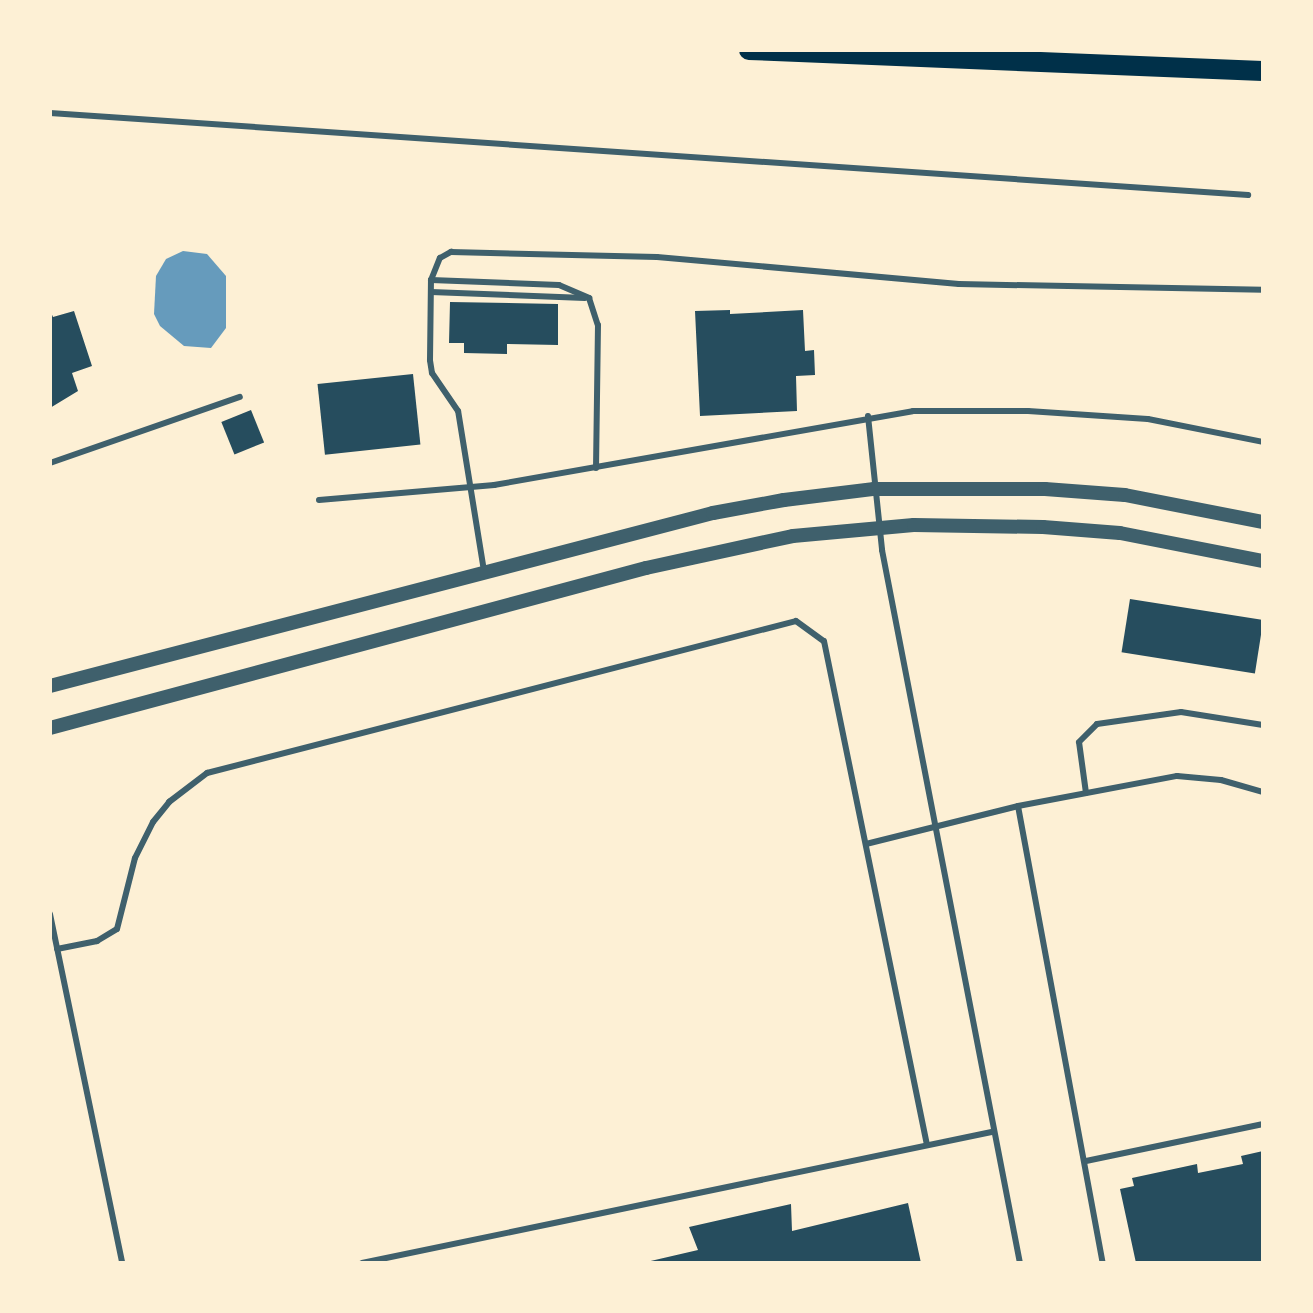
<!DOCTYPE html>
<html>
<head>
<meta charset="utf-8">
<style>
	body { margin:0 }
	#map { position:relative; width:1313px; height:1313px; overflow:hidden; background:#fdf0d5; font-family:"Titillium Web",sans-serif }
	div>[style] { position:absolute }
	.water>* { inset:0; background:#669bbc }
	.building>* { inset:0; background:#264d5e; transform-origin:0 0 }
	.service>* { height:6px; margin:-3px; padding:0 3px; transform-origin:3px; border-radius:3px; background:#3f606c }
	.tertiary>* { height:14px; margin:-7px; padding:0 7px; transform-origin:7px; border-radius:7px; background:#3f606c }
	.motorway>* { height:20px; margin:-10px; padding:0 10px; transform-origin:10px; border-radius:10px; background:#003049 }
	span { translate:-50% -50%; white-space:nowrap; text-align:center; line-height:1.15; -webkit-text-stroke:6px #fdf0d5; paint-order:stroke }
	.frame { position:absolute; inset:0; border:52px solid #fdf0d5; pointer-events:none }
</style>
</head>
<body>
<div id="map">
	<div class="water">
		<i style="clip-path:polygon(183px 251px,207px 254px,226px 276px,226px 328px,211px 348px,184px 346px,160px 326px,154px 314px,156px 276px,166px 259px)"></i>
	</div>
	<div class="building">
		<i style="clip-path:polygon(450px 302px,558px 304px,558px 345px,507px 344px,507px 354px,464px 353px,464px 343px,449px 343px)"></i>
		<i style="clip-path:polygon(50px 310px,53px 317px,74px 311px,92px 366px,72px 373px,78px 391px,50px 408px)"></i>
		<i style="clip-path:polygon(730px 310px,730px 314px,803px 310px,805px 351px,814px 350px,815px 375px,796px 376px,797px 411px,700px 416px,695px 311px)"></i>
		<i style="left:413px;top:374px;width:71px;height:96px;rotate:84deg"></i>
		<i style="left:251px;top:410px;width:35px;height:32px;rotate:68deg"></i>
		<i style="left:1130px;top:599px;width:135px;height:54px;rotate:9deg"></i>
		<i style="clip-path:polygon(1263px 1151px,1263px 1263px,1136px 1263px,1120px 1189px,1134px 1186px,1132px 1178px,1197px 1164px,1198px 1173px,1243px 1164px,1241px 1156px)"></i>
		<i style="clip-path:polygon(908px 1203px,921px 1263px,642px 1263px,698px 1250px,689px 1227px,791px 1204px,792px 1231px)"></i>
	</div>
	<div class="service">
		<i style="left:50px;top:113px;width:1201px;rotate:3.92deg"></i>
		<i style="left:431px;top:280px;width:128px;rotate:2.2deg"></i>
		<i style="left:559px;top:285px;width:33px;rotate:23deg"></i>
		<i style="left:589px;top:298px;width:28px;rotate:72deg"></i>
		<i style="left:598px;top:325px;width:143px;rotate:90.8deg"></i>
		<i style="left:431px;top:292px;width:154px;rotate:2.2deg"></i>
		<i style="left:868px;top:416px;width:135px;rotate:84deg"></i>
		<i style="left:882px;top:550px;width:726px;rotate:79.05deg"></i>
		<i style="left:50px;top:463px;width:201px;rotate:-19.2deg"></i>
		<i style="left:319px;top:500px;width:176px;rotate:-4.9deg"></i>
		<i style="left:494px;top:485px;width:425px;rotate:-10deg"></i>
		<i style="left:913px;top:411px;width:115px"></i>
		<i style="left:1028px;top:411px;width:120px;rotate:3.8deg"></i>
		<i style="left:1148px;top:419px;width:117px;rotate:11.3deg"></i>
		<i style="left:484px;top:571px;width:162px;rotate:-99.2deg"></i>
		<i style="left:458px;top:411px;width:46px;rotate:-124.4deg"></i>
		<i style="left:432px;top:373px;width:13px;rotate:-99deg"></i>
		<i style="left:430px;top:360px;width:80px;rotate:-89.3deg"></i>
		<i style="left:431px;top:280px;width:24px;rotate:-68deg"></i>
		<i style="left:440px;top:258px;width:13px;rotate:-29deg"></i>
		<i style="left:451px;top:252px;width:206px;rotate:1.4deg"></i>
		<i style="left:657px;top:257px;width:303px;rotate:5.1deg"></i>
		<i style="left:959px;top:284px;width:304px;rotate:1.1deg"></i>
		<i style="left:1086px;top:793px;width:51px;rotate:-97.8deg"></i>
		<i style="left:1079px;top:742px;width:25px;rotate:-45deg"></i>
		<i style="left:1097px;top:724px;width:85px;rotate:-8.1deg"></i>
		<i style="left:1181px;top:712px;width:83px;rotate:9deg"></i>
		<i style="left:1018px;top:806px;width:465px;rotate:79.5deg"></i>
		<i style="left:866px;top:844px;width:157px;rotate:-14deg"></i>
		<i style="left:1018px;top:806px;width:162px;rotate:-10.7deg"></i>
		<i style="left:1177px;top:776px;width:44px;rotate:5.2deg"></i>
		<i style="left:1221px;top:780px;width:44px;rotate:15.9deg"></i>
		<i style="left:50px;top:914px;width:356px;rotate:78.3deg"></i>
		<i style="left:57px;top:949px;width:41px;rotate:-11.3deg"></i>
		<i style="left:97px;top:941px;width:23px;rotate:-31deg"></i>
		<i style="left:117px;top:929px;width:73px;rotate:-75.8deg"></i>
		<i style="left:135px;top:858px;width:40px;rotate:-63.4deg"></i>
		<i style="left:153px;top:822px;width:26px;rotate:-51deg"></i>
		<i style="left:169px;top:802px;width:48px;rotate:-37.3deg"></i>
		<i style="left:207px;top:773px;width:608px;rotate:-14.47deg"></i>
		<i style="left:796px;top:621px;width:34px;rotate:36deg"></i>
		<i style="left:824px;top:641px;width:514px;rotate:78.45deg"></i>
		<i style="left:1086px;top:1161px;width:181px;rotate:-11.8deg"></i>
		<i style="left:362px;top:1263px;width:643px;rotate:-11.75deg"></i>
	</div>
	<div class="tertiary">
		<i style="left:50px;top:686px;width:685px;rotate:-14.62deg"></i>
		<i style="left:713px;top:513px;width:72px;rotate:-10.4deg"></i>
		<i style="left:784px;top:500px;width:91px;rotate:-7deg"></i>
		<i style="left:874px;top:489px;width:171px"></i>
		<i style="left:1045px;top:489px;width:80px;rotate:4.3deg"></i>
		<i style="left:1125px;top:495px;width:141px;rotate:11.1deg"></i>
		<i style="left:50px;top:728px;width:617px;rotate:-15.03deg"></i>
		<i style="left:646px;top:568px;width:150px;rotate:-12.3deg"></i>
		<i style="left:793px;top:536px;width:121px;rotate:-5.2deg"></i>
		<i style="left:914px;top:525px;width:129px;rotate:0.9deg"></i>
		<i style="left:1043px;top:527px;width:77px;rotate:4.5deg"></i>
		<i style="left:1120px;top:533px;width:146px;rotate:11.1deg"></i>
	</div>
	<div class="motorway">
		<i style="left:749px;top:50px;width:514px;rotate:2.34deg"></i>
	</div>
	<div class="frame"></div>
</div>
</body>
</html>
